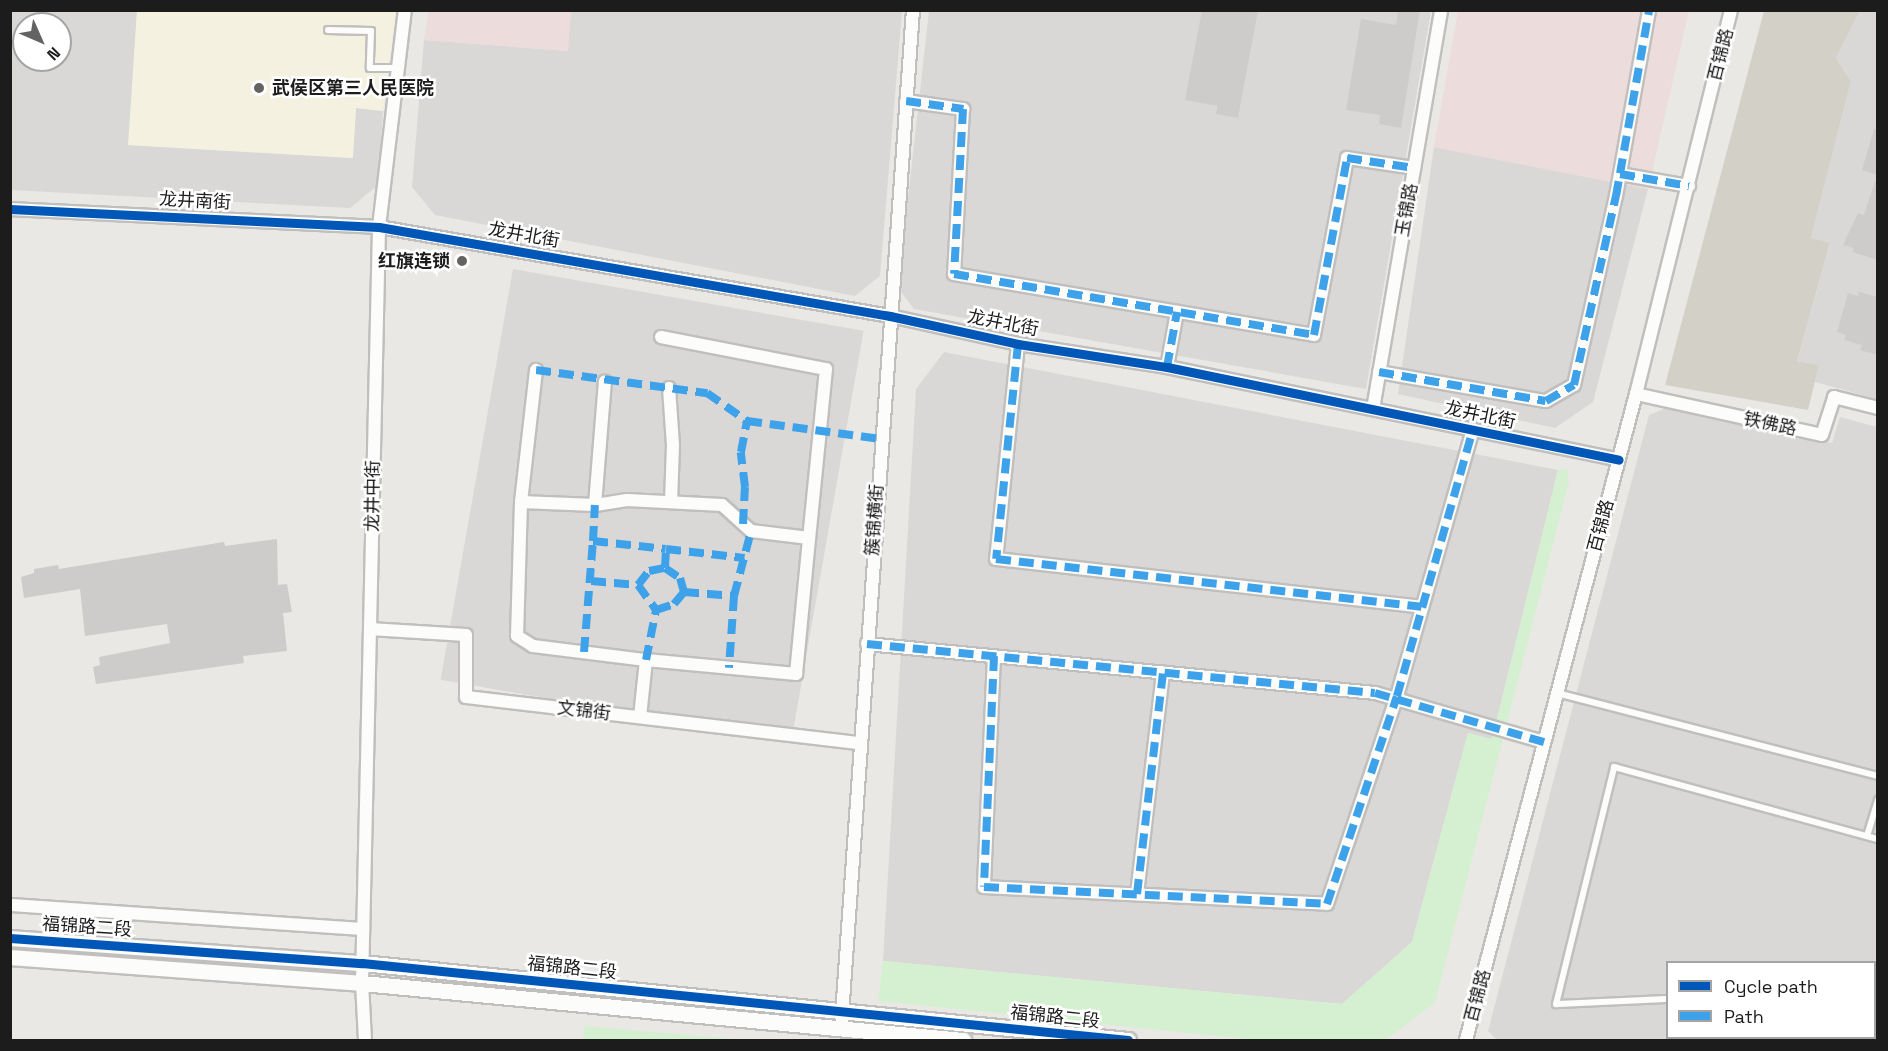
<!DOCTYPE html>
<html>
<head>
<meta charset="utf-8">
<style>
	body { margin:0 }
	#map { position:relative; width:1888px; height:1051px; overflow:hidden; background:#eae8e5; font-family:"Space Grotesk","Noto Sans SC",sans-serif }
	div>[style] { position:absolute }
	.residential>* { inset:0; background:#d9d8d6; transform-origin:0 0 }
	.commercial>* { inset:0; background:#ecdcdc }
	.education>* { inset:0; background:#f4f1e0 }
	.construction>* { inset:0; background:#d3d1c7 }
	.park>* { inset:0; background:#d5f0d1 }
	.building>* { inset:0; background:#ceccca }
	.roads { filter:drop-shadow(2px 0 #c0bfbd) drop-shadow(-2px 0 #c0bfbd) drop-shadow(0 2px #c0bfbd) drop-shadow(0 -2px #c0bfbd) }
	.service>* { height:6px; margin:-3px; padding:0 3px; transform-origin:3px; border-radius:3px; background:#fcfcfb }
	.minor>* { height:12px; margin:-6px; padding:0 6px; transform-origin:6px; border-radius:6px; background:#fcfcfb }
	.tertiary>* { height:15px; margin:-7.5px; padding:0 7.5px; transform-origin:7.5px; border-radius:7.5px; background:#fcfcfb }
	.quiet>* { height:8px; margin-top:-4px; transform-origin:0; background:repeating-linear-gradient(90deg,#3da2ea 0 15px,transparent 0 23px) }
	.cycleway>* { height:9px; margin:-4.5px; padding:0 4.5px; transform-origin:4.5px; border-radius:4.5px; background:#0057b8 }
	.dots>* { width:16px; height:16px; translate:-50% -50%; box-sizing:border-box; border:3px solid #fff; border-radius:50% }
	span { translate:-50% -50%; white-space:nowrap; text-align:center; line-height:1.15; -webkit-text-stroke:5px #fff; paint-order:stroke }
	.street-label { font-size:18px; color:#1c1c1c }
	.poi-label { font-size:18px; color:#1c1c1c; font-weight:700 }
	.left { translate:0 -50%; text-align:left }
	.right { translate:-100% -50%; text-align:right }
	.frame { position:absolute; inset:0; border:12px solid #1c1c1c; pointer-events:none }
	.legend { position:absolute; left:1666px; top:961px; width:210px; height:78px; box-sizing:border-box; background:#fff; border:2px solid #a4a4a4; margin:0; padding:8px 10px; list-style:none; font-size:18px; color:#1c1c1c }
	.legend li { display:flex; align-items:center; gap:12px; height:30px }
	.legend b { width:30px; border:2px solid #a4a4a4 }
	.north { position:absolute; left:12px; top:12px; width:60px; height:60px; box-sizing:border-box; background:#fff; border:2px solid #a4a4a4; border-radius:50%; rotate:135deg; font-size:16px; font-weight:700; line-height:24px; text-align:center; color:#1c1c1c }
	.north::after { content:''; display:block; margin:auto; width:21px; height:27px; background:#646362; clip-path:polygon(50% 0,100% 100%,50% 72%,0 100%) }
</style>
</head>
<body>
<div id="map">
	<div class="residential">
		<i style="clip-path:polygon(evenodd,10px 11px,137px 11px,129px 145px,352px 158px,356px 108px,383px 111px,378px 185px,350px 208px,11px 190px,10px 11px,24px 24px,60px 24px,60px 60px,24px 60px,24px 24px)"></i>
		<i style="clip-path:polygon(571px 11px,902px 11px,880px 276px,855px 296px,435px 215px,412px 187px,424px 40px,567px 51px)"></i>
		<i style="clip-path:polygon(929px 11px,1431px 11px,1366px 389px,914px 309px,898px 288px)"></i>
		<i style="clip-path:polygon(1860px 11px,1877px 11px,1877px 399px,1815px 382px,1819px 365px,1797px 361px,1830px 244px,1811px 238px,1851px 81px,1836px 58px)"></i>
		<i style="clip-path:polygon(1434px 147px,1648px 189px,1593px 402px,1555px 428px,1398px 394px)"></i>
		<i style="left:513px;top:269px;width:356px;height:417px;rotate:10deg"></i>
		<i style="clip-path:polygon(944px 352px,1558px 470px,1492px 740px,1468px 733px,1412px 942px,1342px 1004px,883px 961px,916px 389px)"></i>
		<i style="clip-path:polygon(1666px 408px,1832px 443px,1840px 417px,1877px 427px,1877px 1033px,1875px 1033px,1874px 962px,1668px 962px,1668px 1038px,1808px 1038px,1497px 1040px,1488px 1031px,1649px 415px)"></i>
	</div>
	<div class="commercial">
		<i style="clip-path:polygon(429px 10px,571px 11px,568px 51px,424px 40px)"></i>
		<i style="clip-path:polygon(1458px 11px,1689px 11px,1648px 189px,1434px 147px)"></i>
	</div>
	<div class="education">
		<i style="clip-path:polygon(137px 11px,396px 11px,383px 111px,356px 108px,353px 158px,128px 145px)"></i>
	</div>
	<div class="construction">
		<i style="clip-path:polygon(1764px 11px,1860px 11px,1836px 58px,1851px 81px,1811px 238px,1830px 243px,1797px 361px,1819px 365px,1808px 410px,1665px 385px)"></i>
	</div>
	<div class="park">
		<i style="clip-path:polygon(1567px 469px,1569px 482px,1435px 1003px,1385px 1040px,1256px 1040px,878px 1001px,883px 961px,1342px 1004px,1412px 942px,1468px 733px,1492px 739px,1558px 470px)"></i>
		<i style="clip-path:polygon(584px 1026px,747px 1040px,583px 1040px)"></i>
	</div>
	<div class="building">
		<i style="clip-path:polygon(1202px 10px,1258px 10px,1238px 118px,1216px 114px,1218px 106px,1185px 100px)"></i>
		<i style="clip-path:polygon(1398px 10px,1420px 10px,1401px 128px,1379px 124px,1380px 115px,1346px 110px,1361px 19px,1396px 25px)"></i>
		<i style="clip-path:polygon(1874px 129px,1878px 129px,1878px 175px,1862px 170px)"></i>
		<i style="clip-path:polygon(1875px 181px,1878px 181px,1878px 260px,1852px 252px,1854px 248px,1843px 245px,1858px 213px,1864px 215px)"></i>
		<i style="clip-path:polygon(1859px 292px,1878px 297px,1878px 355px,1860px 350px,1862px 345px,1844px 340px,1846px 335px,1837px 332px,1848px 293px,1858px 296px)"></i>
		<i style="clip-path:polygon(277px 539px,278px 585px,287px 584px,292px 612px,283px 613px,287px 651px,243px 656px,244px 663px,96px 684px,93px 667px,100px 665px,99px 657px,170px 643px,167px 624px,85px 636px,80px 589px,24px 598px,21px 577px,34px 573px,34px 569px,58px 565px,59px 569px,224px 542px,225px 546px)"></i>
	</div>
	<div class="roads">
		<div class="service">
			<i style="left:328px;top:30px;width:43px;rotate:1.3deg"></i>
			<i style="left:371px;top:31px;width:37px;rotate:92deg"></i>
			<i style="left:370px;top:68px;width:28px"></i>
			<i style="left:1557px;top:693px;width:332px;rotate:14.5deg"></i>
			<i style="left:1867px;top:836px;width:38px;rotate:-73deg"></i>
			<i style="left:1874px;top:991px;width:4px"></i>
			<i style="left:1668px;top:999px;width:112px;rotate:177.4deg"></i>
			<i style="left:1556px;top:1004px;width:244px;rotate:-76.2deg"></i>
			<i style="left:1614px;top:767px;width:274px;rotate:15.3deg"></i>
		</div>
		<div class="minor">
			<i style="left:906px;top:101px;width:58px;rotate:8deg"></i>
			<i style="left:963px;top:109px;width:165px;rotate:93.1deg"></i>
			<i style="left:954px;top:274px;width:365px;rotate:9.6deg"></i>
			<i style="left:1314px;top:335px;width:180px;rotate:-79.4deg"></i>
			<i style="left:1347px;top:158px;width:68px;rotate:8.5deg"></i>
			<i style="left:1620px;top:174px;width:70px;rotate:9.9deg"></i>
			<i style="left:10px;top:209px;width:369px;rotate:2.8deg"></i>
			<i style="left:379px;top:227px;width:519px;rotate:9.88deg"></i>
			<i style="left:890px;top:316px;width:131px;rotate:12.3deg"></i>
			<i style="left:1018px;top:344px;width:151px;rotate:8.8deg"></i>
			<i style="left:1167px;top:367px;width:461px;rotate:11.6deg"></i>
			<i style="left:661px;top:337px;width:168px;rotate:11deg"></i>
			<i style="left:826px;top:369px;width:170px;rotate:95.7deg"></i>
			<i style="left:1018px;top:344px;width:216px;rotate:95.8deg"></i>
			<i style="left:996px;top:559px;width:428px;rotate:6.4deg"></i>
			<i style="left:1167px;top:367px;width:56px;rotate:-79.7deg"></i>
			<i style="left:1379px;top:372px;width:169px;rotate:9.9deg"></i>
			<i style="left:1546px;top:401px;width:32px;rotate:-30deg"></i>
			<i style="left:1574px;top:385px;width:194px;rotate:-77.5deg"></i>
			<i style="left:1616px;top:196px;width:189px;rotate:-79.9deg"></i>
			<i style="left:669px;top:388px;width:57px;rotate:86deg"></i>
			<i style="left:673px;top:445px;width:57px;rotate:92deg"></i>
			<i style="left:1636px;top:394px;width:190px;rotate:12.4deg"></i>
			<i style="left:1822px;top:435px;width:40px;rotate:-72deg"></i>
			<i style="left:1834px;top:397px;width:45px;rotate:14deg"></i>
			<i style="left:1373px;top:409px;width:405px;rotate:-80.3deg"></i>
			<i style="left:521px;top:502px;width:133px;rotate:-83.5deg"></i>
			<i style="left:595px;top:505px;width:124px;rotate:-85.4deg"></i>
			<i style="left:370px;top:629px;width:96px;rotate:3.6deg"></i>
			<i style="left:466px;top:635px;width:62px;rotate:90deg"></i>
			<i style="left:466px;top:697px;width:397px;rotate:6.7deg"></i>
			<i style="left:867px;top:644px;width:510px;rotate:5.51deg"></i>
			<i style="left:1375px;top:693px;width:176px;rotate:16.2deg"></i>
			<i style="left:994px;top:656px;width:231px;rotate:92.5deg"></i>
			<i style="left:984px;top:887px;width:343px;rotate:2.8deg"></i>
			<i style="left:1327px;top:904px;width:219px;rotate:-71.4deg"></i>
			<i style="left:1397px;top:696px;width:277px;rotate:-74.1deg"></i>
			<i style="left:640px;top:717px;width:57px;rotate:-84deg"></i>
			<i style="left:646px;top:660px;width:151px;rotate:5.3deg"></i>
			<i style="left:796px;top:674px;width:137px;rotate:-84.5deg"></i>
			<i style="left:809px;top:538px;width:58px;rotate:-173.1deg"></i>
			<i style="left:751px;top:531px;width:39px;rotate:-138deg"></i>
			<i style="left:722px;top:505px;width:95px;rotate:-177deg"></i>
			<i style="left:627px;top:500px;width:32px;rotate:171deg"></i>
			<i style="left:595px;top:505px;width:74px;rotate:-177.7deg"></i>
			<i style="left:521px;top:502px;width:134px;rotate:91.7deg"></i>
			<i style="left:517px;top:636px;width:19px;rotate:32deg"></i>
			<i style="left:533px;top:646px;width:114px;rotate:7.1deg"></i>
			<i style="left:1137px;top:894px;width:223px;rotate:-83.3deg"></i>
			<i style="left:10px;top:905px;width:354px;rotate:3.9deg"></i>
			<i style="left:841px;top:1029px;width:1022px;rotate:-85.96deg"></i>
			<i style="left:365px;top:1040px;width:57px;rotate:-93deg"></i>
			<i style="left:362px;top:983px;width:756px;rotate:-88.71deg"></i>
			<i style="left:379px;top:227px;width:219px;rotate:-83.2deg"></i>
			<i style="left:1466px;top:1040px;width:668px;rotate:-75.26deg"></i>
			<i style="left:1636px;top:394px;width:396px;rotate:-76.1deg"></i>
		</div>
		<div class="tertiary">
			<i style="left:10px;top:938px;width:353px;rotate:4.1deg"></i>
			<i style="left:362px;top:963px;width:770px;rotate:5.74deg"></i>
			<i style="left:10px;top:957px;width:353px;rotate:4.2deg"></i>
			<i style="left:362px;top:983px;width:604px;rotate:5.42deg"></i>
		</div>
	</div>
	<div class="quiet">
		<i style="left:906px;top:101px;width:58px;rotate:8deg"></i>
		<i style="left:963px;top:109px;width:165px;rotate:93.1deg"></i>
		<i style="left:954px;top:274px;width:365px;rotate:9.6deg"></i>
		<i style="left:1314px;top:335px;width:180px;rotate:-79.4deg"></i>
		<i style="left:1347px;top:158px;width:68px;rotate:8.5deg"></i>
		<i style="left:1620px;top:174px;width:70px;rotate:9.9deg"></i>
		<i style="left:1018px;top:344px;width:216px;rotate:95.8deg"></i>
		<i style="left:996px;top:559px;width:428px;rotate:6.4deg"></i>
		<i style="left:1167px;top:367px;width:56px;rotate:-79.7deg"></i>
		<i style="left:536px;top:370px;width:173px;rotate:7.7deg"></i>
		<i style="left:707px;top:393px;width:49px;rotate:35deg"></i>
		<i style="left:1379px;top:372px;width:169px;rotate:9.9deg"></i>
		<i style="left:1546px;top:401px;width:32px;rotate:-30deg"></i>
		<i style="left:1574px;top:385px;width:194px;rotate:-77.5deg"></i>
		<i style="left:1616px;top:196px;width:189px;rotate:-79.9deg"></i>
		<i style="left:743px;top:524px;width:37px;rotate:-87deg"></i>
		<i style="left:745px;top:487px;width:35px;rotate:-97deg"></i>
		<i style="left:741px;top:452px;width:32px;rotate:-79deg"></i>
		<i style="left:747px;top:421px;width:135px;rotate:7.7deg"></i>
		<i style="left:593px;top:541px;width:36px;rotate:-87deg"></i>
		<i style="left:665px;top:568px;width:19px;rotate:-87deg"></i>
		<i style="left:666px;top:549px;width:79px;rotate:6.6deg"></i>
		<i style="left:591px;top:581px;width:47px;rotate:4.9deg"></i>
		<i style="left:638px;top:585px;width:31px;rotate:54deg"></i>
		<i style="left:638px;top:585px;width:18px;rotate:-52deg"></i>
		<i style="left:649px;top:571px;width:16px;rotate:-11deg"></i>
		<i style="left:665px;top:568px;width:18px;rotate:34deg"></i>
		<i style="left:680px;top:578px;width:15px;rotate:74deg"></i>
		<i style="left:734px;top:596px;width:67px;rotate:-75.3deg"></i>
		<i style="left:867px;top:644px;width:510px;rotate:5.51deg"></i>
		<i style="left:1375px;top:693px;width:176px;rotate:16.2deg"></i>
		<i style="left:584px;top:652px;width:111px;rotate:-85.4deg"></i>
		<i style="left:593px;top:541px;width:73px;rotate:6.3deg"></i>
		<i style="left:994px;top:656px;width:231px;rotate:92.5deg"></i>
		<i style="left:984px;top:887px;width:343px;rotate:2.8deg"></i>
		<i style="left:1327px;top:904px;width:219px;rotate:-71.4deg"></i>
		<i style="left:1397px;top:696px;width:277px;rotate:-74.1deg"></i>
		<i style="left:646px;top:660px;width:51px;rotate:-78.7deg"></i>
		<i style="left:656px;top:610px;width:19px;rotate:-18deg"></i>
		<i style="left:674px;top:604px;width:16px;rotate:-50deg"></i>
		<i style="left:684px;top:592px;width:50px;rotate:4.6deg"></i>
		<i style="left:734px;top:596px;width:72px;rotate:94deg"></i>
		<i style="left:1137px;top:894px;width:223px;rotate:-83.3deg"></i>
	</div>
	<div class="cycleway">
		<i style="left:10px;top:209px;width:369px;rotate:2.8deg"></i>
		<i style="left:379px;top:227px;width:519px;rotate:9.88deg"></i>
		<i style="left:890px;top:316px;width:131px;rotate:12.3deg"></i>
		<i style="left:1018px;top:344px;width:151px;rotate:8.8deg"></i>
		<i style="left:1167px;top:367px;width:461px;rotate:11.6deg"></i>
		<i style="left:10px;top:938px;width:353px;rotate:4.1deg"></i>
		<i style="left:362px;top:963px;width:770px;rotate:5.74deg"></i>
	</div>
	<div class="dots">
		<i style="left:259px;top:88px;background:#646362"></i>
		<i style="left:462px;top:261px;background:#646362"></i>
	</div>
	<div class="street-label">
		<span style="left:1721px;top:55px;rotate:-76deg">百锦路</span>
		<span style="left:195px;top:201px;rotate:3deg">龙井南街</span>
		<span style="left:1407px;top:210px;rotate:-80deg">玉锦路</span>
		<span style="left:524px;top:235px;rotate:10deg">龙井北街</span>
		<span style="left:1003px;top:323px;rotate:11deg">龙井北街</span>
		<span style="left:1480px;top:415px;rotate:12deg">龙井北街</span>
		<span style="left:1770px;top:424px;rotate:12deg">铁佛路</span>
		<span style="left:373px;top:496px;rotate:-89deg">龙井中街</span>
		<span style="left:875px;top:520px;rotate:-86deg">簇锦横街</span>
		<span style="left:1601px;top:526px;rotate:-75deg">百锦路</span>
		<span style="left:584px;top:711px;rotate:7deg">文锦街</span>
		<span style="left:87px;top:927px;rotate:4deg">福锦路二段</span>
		<span style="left:572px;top:968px;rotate:6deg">福锦路二段</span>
		<span style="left:1478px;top:996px;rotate:-75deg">百锦路</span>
		<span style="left:1055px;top:1017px;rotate:6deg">福锦路二段</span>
	</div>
	<div class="poi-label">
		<span class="left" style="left:272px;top:88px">武侯区第三人民医院</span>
		<span class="right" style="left:450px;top:261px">红旗连锁</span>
	</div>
	<div class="frame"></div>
	<ul class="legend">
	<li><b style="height:8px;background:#0057b8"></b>Cycle path</li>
	<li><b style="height:8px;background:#3da2ea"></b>Path</li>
	</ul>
	<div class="north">N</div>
</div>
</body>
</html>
